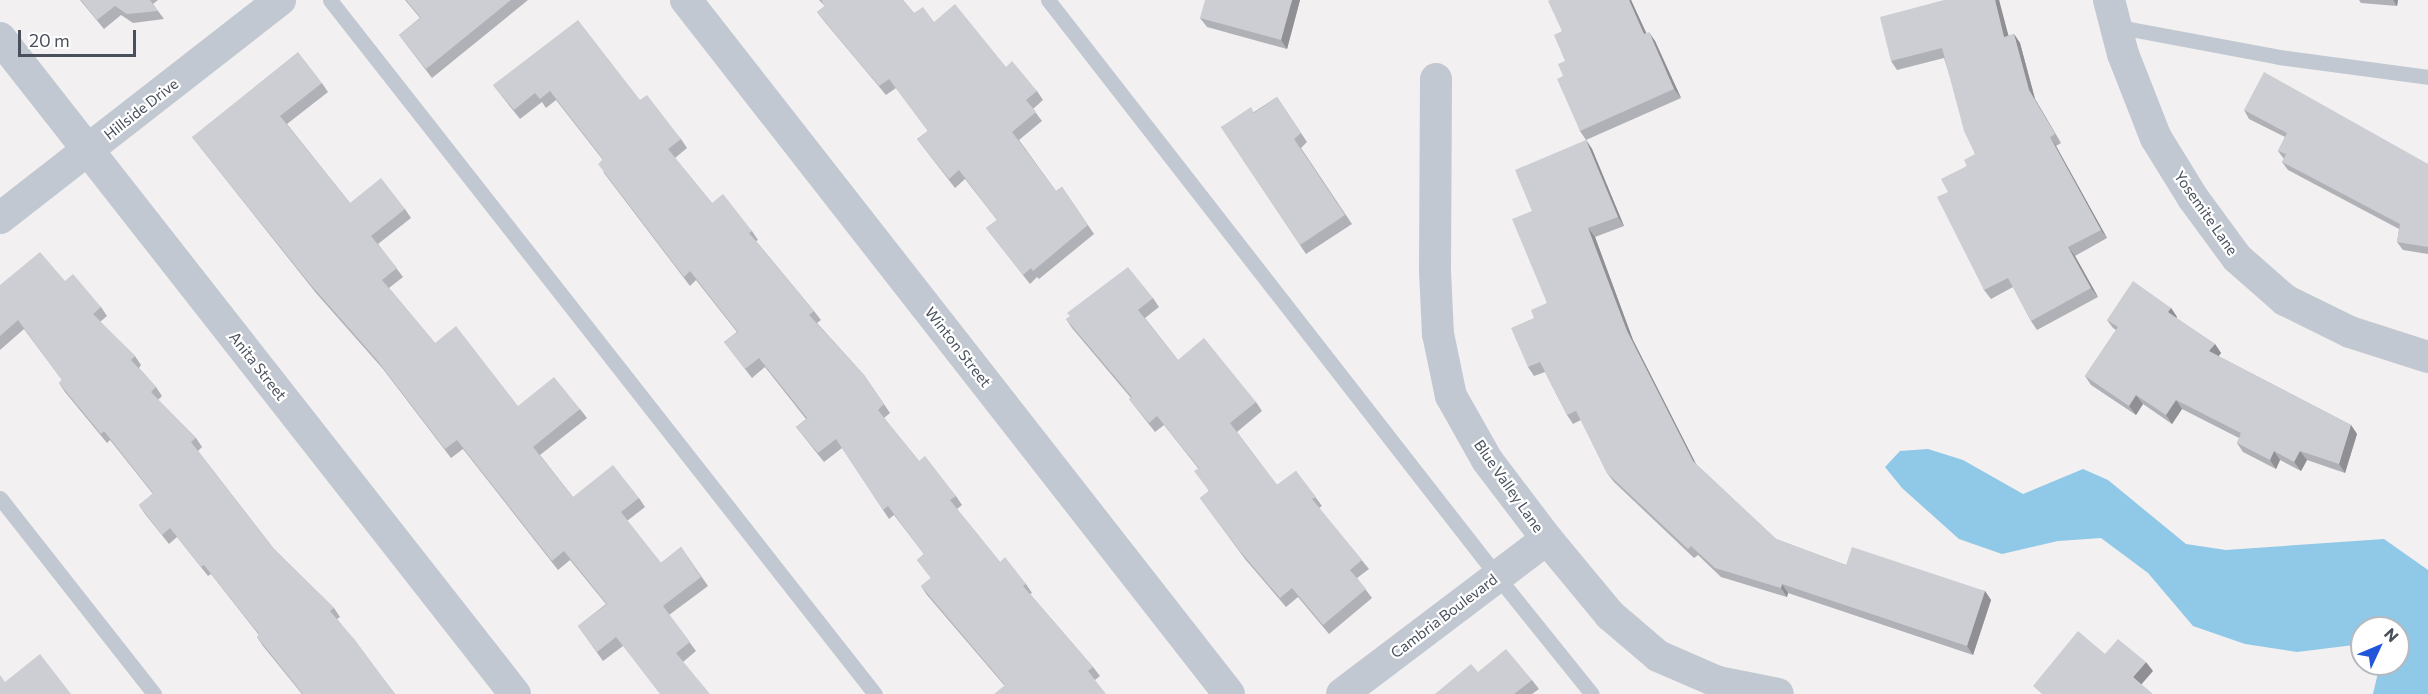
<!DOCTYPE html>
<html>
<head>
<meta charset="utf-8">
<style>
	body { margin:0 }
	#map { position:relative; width:2428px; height:694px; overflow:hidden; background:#f2f0f0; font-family:Commissioner,sans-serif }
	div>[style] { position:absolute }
	.water>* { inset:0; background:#90c8e8 }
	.service>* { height:15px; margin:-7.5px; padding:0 7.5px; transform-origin:7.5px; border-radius:7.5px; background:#c1c8d1 }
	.minor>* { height:32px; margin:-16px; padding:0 16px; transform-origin:16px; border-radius:16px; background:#c1c8d1 }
	.wall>* { inset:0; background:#b0b1b6 }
	.shaded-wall>* { inset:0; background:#909094 }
	.building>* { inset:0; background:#cdced4 }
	span { translate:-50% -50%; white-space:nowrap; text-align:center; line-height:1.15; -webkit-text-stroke:4.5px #fff; paint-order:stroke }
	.street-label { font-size:15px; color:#49505c }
	.north { position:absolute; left:2350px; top:616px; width:60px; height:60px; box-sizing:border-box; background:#fff; border:2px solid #b6b9be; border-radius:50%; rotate:46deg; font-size:16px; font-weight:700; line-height:24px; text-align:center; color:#49505c }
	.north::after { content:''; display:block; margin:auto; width:21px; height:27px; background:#2256da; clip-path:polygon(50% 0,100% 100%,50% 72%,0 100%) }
	.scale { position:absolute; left:18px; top:30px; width:118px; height:27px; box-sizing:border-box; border:3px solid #49505c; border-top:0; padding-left:8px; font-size:18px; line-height:21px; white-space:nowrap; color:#49505c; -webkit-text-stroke:4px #fff; paint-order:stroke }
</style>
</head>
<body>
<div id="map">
	<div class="water">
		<i style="clip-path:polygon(1928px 449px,1963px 460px,2023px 494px,2083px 469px,2108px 480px,2186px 544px,2226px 550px,2384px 539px,2428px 570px,2428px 694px,2373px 694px,2380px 664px,2398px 664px,2398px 628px,2362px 628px,2362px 644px,2297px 652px,2245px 644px,2193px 626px,2148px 573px,2101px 538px,2058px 541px,2002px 554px,1959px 539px,1902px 488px,1885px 467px,1900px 451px)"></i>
	</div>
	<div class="service">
		<i style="left:330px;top:0;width:882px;rotate:51.86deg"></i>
		<i style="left:1048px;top:0;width:730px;rotate:52.06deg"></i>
		<i style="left:1497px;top:576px;width:151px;rotate:51.2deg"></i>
		<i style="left:2114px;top:26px;width:168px;rotate:10.6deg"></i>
		<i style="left:2279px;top:57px;width:150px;rotate:7.6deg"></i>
		<i style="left:0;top:498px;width:249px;rotate:51.8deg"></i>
	</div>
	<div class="minor">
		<i style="left:686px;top:0;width:881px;rotate:51.96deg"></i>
		<i style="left:2109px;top:0;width:56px;rotate:75.5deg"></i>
		<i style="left:2123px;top:54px;width:90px;rotate:68.6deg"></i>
		<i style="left:2156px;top:138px;width:70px;rotate:58.3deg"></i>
		<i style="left:2193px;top:198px;width:74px;rotate:53.7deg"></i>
		<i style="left:2237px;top:258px;width:64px;rotate:41.2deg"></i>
		<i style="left:2285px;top:300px;width:72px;rotate:26.2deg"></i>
		<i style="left:2350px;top:332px;width:82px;rotate:17.8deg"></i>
		<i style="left:0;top:38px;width:834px;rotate:51.87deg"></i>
		<i style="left:1436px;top:79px;width:192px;rotate:90.3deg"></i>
		<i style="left:1435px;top:271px;width:63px;rotate:87.3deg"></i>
		<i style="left:1438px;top:334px;width:63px;rotate:78.2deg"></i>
		<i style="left:1451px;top:396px;width:73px;rotate:60.6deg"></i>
		<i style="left:1487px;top:460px;width:99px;rotate:52.8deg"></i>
		<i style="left:1547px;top:539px;width:99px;rotate:50.3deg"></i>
		<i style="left:1610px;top:615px;width:63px;rotate:40.5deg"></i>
		<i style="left:1658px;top:656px;width:65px;rotate:23.4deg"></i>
		<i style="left:1718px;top:682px;width:61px;rotate:11.3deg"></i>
		<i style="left:0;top:218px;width:355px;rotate:-37.9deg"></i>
		<i style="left:1342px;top:694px;width:257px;rotate:-37.1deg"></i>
	</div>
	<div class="wall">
		<i style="clip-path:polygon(80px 0,158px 0,153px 4px,164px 19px,133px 23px,121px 15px,104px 29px)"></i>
		<i style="clip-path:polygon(405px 0,528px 0,432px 78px,399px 35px,420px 18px)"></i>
		<i style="clip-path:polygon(819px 0,903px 0,914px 13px,934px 22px,1006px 67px,1037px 91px,1043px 100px,1033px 109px,1042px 121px,1019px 140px,1056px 191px,1062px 187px,1094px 234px,1039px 279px,1037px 277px,1030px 284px,986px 228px,997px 220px,965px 179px,955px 188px,917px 139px,928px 131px,896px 88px,886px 95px,824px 21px,817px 12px,825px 6px)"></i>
		<i style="clip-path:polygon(1300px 0,1287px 49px,1207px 27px,1200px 18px)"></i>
		<i style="clip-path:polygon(1631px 0,1646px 34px,1655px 41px,1681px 98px,1586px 140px,1580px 131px,1563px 76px,1565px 61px)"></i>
		<i style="clip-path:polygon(1999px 0,2008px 36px,2014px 34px,2020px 43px,2035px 99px,2061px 143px,2056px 146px,2107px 238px,2075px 256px,2098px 297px,2037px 330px,2031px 321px,2013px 287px,1991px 299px,1984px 290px,1948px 192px,1975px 154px,1944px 58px,1897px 70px,1891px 61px)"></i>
		<i style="clip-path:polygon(2359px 0,2398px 0,2397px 6px,2361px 3px)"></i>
		<i style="clip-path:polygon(322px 83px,328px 92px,287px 124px,350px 203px,405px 209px,411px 218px,378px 244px,403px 277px,389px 288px,435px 343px,518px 406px,580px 409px,587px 418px,540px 455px,573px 497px,639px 498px,645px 507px,627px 521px,661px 563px,681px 547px,708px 586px,669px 615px,696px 651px,683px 662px,623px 646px,603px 661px,578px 626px,606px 604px,570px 560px,558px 570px,463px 449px,451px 458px,383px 369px,316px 293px,192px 137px)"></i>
		<i style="clip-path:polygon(493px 85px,640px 100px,681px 139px,687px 148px,675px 158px,712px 203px,752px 231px,758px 240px,756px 241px,814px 311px,821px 320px,817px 323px,864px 375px,890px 413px,884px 418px,919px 461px,956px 496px,962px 505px,957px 509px,1000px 562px,1026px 584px,1032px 593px,1030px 594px,1093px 667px,1100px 676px,1095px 680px,1004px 685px,927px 595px,921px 586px,931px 578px,917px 560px,924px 554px,894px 515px,889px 519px,842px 448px,824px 462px,796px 427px,806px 419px,765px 367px,752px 378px,724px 342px,737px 332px,696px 280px,690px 286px,604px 173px,603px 160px,556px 100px,546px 108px,542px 102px,520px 119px)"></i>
		<i style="clip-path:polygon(1277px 97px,1307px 142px,1301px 148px,1352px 224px,1306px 254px,1221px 127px,1254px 112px)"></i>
		<i style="clip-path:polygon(2244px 110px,2428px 164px,2428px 254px,2403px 250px,2397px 242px,2399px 229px,2288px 170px,2282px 162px,2284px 159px,2278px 151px,2285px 137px,2249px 119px)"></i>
		<i style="clip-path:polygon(1586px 140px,1592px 149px,1624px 226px,1595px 237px,1633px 340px,1696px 464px,1776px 539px,1846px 565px,1985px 591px,1991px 600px,1973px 655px,1788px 593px,1787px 597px,1721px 577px,1698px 555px,1694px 558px,1614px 482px,1607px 473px,1581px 420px,1573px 424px,1567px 415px,1545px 372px,1534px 376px,1528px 367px,1534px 318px,1547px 303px,1532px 211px)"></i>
		<i style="clip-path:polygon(65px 281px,101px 307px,107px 316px,100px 322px,135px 356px,141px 365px,139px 368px,156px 387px,162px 396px,158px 400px,196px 438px,202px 447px,198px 451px,274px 549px,334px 608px,340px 617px,337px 619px,395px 694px,302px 694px,263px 646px,257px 637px,259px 635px,211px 574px,208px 576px,177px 537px,169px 544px,145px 514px,139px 505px,153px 494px,110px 440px,107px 443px,65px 392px,59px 383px,62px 380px,24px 329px,0 350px,0 285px)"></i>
		<i style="clip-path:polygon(1153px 298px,1159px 307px,1145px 318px,1178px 360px,1256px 402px,1262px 411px,1237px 432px,1277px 485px,1296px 471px,1322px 506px,1319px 508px,1369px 569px,1357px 578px,1372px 598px,1329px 634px,1298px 597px,1286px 607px,1245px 559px,1200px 498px,1209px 491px,1198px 468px,1164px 425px,1155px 432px,1129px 399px,1131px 398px,1072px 328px,1066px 319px)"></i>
		<i style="clip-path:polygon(2171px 308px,2177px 317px,2176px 318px,2215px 344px,2221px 353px,2218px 356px,2351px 425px,2357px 434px,2345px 473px,2307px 460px,2301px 471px,2280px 460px,2276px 469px,2243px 452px,2237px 443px,2239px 438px,2182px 409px,2172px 424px,2143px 404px,2136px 415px,2091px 385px,2085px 376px,2116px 330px,2113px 328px,2107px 320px)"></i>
		<i style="clip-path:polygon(1478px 672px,1532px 680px,1539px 689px,1532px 694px,1435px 694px)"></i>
	</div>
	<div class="shaded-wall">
		<i style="clip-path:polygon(1292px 0,1300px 0,1287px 49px,1281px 40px)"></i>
		<i style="clip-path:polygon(1629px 0,1631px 0,1651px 43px,1644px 34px)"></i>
		<i style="clip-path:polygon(1995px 0,1999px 0,2011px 45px,2004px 37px)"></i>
		<i style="clip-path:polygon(2393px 0,2398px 0,2397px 6px)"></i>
		<i style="clip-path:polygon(1649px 32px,1655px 41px,1681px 98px,1674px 89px)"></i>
		<i style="clip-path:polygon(2014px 34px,2020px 43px,2035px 99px,2061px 143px,2029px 90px)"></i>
		<i style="clip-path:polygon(2050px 137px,2056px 146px,2107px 238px,2101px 230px)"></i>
		<i style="clip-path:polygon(1586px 140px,1592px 149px,1624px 226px,1618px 217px)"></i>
		<i style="clip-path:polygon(1588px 228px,1595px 237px,1633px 340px,1699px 470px,1693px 461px,1627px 331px)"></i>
		<i style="clip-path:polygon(2068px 247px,2075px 256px,2098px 297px,2091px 288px)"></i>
		<i style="clip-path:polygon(2171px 308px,2177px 317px,2174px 321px,2168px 312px)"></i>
		<i style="clip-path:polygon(2215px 344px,2221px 353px,2216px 360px,2209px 351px)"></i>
		<i style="clip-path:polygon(2136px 395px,2143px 404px,2136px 415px,2129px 406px)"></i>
		<i style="clip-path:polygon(2176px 400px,2182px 409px,2172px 424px,2166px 415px)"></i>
		<i style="clip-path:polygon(2351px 425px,2357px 434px,2345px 473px,2339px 464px)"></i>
		<i style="clip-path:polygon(2274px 451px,2280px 460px,2276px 469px,2270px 460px)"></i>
		<i style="clip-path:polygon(2300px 451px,2307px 460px,2301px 471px,2294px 462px)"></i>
		<i style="clip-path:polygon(1782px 584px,1788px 593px,1787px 597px,1781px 588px)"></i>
		<i style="clip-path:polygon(1985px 591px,1991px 600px,1973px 655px,1967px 646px)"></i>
		<i style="clip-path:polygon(2146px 662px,2153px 671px,2140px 686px,2133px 677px)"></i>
	</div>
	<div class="building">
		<i style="clip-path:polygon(81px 0,150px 0,158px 11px,127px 14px,115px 6px,97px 20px)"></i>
		<i style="clip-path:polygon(406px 0,511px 0,426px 69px,399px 35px,421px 18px)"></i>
		<i style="clip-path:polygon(821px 0,903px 0,914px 13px,923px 7px,934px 22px,955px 4px,1006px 67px,1012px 61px,1037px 91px,1026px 100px,1036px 112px,1012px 132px,1056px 191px,1062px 187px,1088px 225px,1033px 271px,1031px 268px,1023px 275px,986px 228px,997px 220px,959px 170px,949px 179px,917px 139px,928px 131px,889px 79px,879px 86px,817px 12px,825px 6px)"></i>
		<i style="clip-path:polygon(1205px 0,1292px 0,1281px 40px,1200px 18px)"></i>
		<i style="clip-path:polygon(1550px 0,1629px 0,1644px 34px,1649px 32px,1674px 89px,1580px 131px,1557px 79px,1563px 76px,1558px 64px,1565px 61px,1554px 35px,1562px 31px,1548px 1px)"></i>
		<i style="clip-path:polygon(1944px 0,1995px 0,2004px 37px,2014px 34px,2029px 90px,2055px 134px,2050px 137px,2101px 230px,2068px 247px,2091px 288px,2031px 321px,2008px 278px,1984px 290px,1937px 197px,1948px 192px,1941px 179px,1967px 166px,1964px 160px,1975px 154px,1964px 131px,1942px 48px,1891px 61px,1880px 17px)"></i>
		<i style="clip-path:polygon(578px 20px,640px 100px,647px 95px,681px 139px,668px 149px,712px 203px,723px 194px,752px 231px,749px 233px,814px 311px,809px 315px,864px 375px,884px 404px,878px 410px,919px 461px,925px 456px,956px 496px,950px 500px,1000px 562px,1005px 557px,1026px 584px,1023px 586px,1093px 667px,1088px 671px,1106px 694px,994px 694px,1005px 685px,921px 586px,931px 578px,917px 560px,924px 554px,888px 506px,883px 510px,836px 439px,818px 453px,796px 427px,807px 418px,759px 358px,745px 369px,724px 342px,738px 332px,690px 271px,684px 277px,598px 164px,603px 159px,550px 91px,540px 99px,535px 93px,514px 110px,493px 85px)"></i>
		<i style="clip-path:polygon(298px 52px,322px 83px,280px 116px,350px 203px,381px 178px,405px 209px,371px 236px,397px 268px,382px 280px,435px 343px,456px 326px,518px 406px,554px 377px,580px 409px,533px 447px,573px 497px,613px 465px,639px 498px,621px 512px,661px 563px,681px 547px,701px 577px,663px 606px,690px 642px,676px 653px,710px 694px,660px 694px,616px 637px,597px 652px,578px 626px,607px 604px,564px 551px,552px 561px,457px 440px,445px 449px,377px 360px,310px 284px,192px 137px)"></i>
		<i style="clip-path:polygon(2264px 72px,2428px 164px,2428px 247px,2397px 242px,2400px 224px,2282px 162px,2286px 154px,2278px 151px,2287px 133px,2244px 110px)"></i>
		<i style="clip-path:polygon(1277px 97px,1301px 133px,1294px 139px,1345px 215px,1300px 245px,1221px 127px,1251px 107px,1254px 113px)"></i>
		<i style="clip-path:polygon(1586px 140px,1618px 217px,1588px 228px,1627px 331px,1693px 461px,1776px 539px,1846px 565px,1852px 547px,1985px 591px,1967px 646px,1782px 584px,1781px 588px,1715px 568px,1691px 546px,1688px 549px,1607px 473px,1576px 411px,1567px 415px,1540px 362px,1528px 367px,1511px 328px,1534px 318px,1531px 310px,1547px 303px,1512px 219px,1532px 211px,1515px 170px)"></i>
		<i style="clip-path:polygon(40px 252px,65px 281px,73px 274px,101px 307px,93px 314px,135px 356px,131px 360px,156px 387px,151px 392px,196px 438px,191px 442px,274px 549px,334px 608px,330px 611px,355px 640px,395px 694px,303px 694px,257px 637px,259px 634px,204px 565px,201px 567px,170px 528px,162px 535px,139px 505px,153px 493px,104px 431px,101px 434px,59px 383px,62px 380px,18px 320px,0 336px,0 285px)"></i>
		<i style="clip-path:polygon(1128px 267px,1153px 298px,1138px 310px,1178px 360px,1204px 338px,1256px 402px,1230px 423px,1277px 485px,1296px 471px,1316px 497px,1312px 499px,1362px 560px,1350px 570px,1366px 589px,1323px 625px,1292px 588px,1280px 598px,1239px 550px,1200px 498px,1209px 491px,1194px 471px,1199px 468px,1157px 416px,1149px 423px,1129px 399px,1132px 397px,1066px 319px,1070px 316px,1067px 313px)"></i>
		<i style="clip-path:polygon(2133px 281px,2171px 308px,2168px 312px,2215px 344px,2209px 351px,2351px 425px,2339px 464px,2300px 451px,2294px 462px,2274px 451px,2270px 460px,2237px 443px,2241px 433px,2176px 400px,2166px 415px,2136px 395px,2129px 406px,2085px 376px,2118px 327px,2107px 320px)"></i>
		<i style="clip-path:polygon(2078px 631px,2105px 654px,2118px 639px,2146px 662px,2133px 677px,2153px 694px,2042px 694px,2033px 686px)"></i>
		<i style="clip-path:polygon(1506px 649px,1532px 680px,1514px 694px,1435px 694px,1471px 664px,1478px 672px)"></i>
		<i style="clip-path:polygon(40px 654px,71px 694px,0 694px,0 675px,5px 682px)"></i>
	</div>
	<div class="street-label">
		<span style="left:141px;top:109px;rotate:-38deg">Hillside Drive</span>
		<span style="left:2206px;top:213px;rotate:55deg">Yosemite Lane</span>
		<span style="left:958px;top:347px;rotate:52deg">Winton Street</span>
		<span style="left:258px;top:366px;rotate:52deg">Anita Street</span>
		<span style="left:1509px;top:486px;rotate:55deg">Blue Valley Lane</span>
		<span style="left:1444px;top:616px;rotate:-37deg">Cambria Boulevard</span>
	</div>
	<div class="north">N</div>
	<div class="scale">20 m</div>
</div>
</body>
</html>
